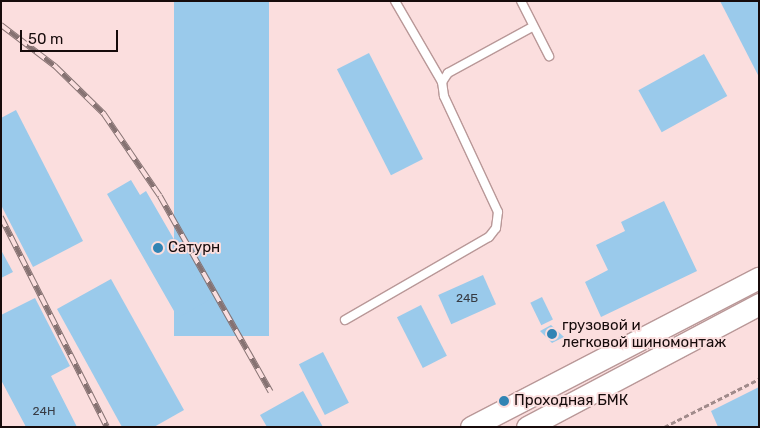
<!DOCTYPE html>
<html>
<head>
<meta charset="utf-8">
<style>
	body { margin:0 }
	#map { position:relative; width:760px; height:428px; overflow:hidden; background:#fbdede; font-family:Rubik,sans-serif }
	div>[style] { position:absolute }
	.building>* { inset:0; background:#9acaeb; transform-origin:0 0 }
	.path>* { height:2.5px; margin-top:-1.25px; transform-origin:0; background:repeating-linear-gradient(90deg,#a18b8b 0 5px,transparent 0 7.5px) }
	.roads { filter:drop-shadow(1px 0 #b99898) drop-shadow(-1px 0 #b99898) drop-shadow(0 1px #b99898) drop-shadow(0 -1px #b99898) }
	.service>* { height:8px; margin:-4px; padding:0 4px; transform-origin:4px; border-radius:4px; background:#fff }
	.secondary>* { height:21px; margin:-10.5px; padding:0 10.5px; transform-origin:10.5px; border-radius:10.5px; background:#fff }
	.rail>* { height:5.5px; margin-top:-2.75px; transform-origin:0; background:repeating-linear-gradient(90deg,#fbdede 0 11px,#867272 0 22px); box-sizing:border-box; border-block:1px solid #867272 }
	.dots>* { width:14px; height:14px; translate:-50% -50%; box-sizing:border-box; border:2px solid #fbdede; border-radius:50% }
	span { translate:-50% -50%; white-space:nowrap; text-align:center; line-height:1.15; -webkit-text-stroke:4px #fbdede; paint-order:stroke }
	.number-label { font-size:12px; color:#373b43 }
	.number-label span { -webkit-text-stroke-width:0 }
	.poi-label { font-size:15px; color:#160b0b }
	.left { translate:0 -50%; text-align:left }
	.frame { position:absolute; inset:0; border:2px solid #160b0b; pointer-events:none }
	.scale { position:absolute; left:20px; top:30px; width:98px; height:22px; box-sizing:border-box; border:2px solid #160b0b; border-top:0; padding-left:6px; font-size:15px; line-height:18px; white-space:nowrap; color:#160b0b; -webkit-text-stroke:4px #fbdede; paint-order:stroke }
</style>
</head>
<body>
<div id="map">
	<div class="building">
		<i style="left:174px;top:1px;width:95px;height:335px"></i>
		<i style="clip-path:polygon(720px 1px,759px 1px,759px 77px)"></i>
		<i style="left:369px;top:53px;width:119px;height:36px;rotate:63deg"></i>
		<i style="left:704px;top:54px;width:48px;height:75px;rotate:61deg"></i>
		<i style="clip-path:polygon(16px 110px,83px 241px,33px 267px,1px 205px,1px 118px)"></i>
		<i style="clip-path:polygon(131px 180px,140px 195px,146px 191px,209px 300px,178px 318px,107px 194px)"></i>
		<i style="clip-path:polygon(664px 201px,697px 271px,601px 317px,585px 282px,608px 270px,596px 245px,625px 231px,621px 222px)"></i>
		<i style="clip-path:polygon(1px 250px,13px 272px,1px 278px)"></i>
		<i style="left:483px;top:275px;width:32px;height:49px;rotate:66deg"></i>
		<i style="clip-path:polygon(111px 279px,184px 410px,154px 427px,122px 427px,57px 309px)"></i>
		<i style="left:542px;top:297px;width:25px;height:13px;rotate:64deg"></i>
		<i style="clip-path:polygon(35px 298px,70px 366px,51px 376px,77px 427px,26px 427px,1px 380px,1px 315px)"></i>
		<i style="left:421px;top:305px;width:57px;height:27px;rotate:63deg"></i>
		<i style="clip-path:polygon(551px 325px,564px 337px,552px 343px,540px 331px)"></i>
		<i style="left:323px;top:352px;width:57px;height:27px;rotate:63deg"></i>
		<i style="clip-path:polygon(759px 387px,759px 427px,718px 427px,711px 411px)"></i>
		<i style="clip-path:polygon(303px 391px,323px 427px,267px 427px,260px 415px)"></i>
	</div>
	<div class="path">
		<i style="left:664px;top:427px;width:106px;rotate:-26.8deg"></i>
	</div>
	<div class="roads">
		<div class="service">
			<i style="left:395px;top:1px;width:94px;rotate:59.9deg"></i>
			<i style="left:521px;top:1px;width:62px;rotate:63deg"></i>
			<i style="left:345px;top:320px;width:166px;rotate:-30deg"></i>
			<i style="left:489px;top:237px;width:11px;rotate:-52deg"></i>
			<i style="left:496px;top:228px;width:16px;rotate:-83deg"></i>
			<i style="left:498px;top:212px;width:128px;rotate:-115deg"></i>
			<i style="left:444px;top:96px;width:14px;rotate:-98deg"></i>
			<i style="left:442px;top:82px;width:11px;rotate:-56deg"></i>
			<i style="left:448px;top:73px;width:96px;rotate:-28.7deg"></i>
		</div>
		<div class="secondary">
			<i style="left:471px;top:427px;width:324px;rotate:-27.4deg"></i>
			<i style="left:527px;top:427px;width:263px;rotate:-27.9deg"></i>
		</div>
	</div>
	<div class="rail">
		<i style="left:1px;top:25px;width:68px;rotate:37.2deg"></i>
		<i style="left:55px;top:66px;width:69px;rotate:44.4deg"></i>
		<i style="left:104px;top:114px;width:99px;rotate:55.7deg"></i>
		<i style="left:160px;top:196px;width:225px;rotate:60.5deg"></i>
		<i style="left:1px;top:217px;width:235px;rotate:63.2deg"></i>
	</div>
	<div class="dots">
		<i style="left:158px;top:248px;background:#3184b4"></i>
		<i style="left:552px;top:334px;background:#3184b4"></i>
		<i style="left:504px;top:401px;background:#3184b4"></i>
	</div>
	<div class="number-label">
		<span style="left:467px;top:299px">24Б</span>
		<span style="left:44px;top:412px">24Н</span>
	</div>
	<div class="poi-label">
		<span class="left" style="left:168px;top:248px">Сатурн</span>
		<span class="left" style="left:562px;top:334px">грузовой и<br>легковой шиномонтаж</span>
		<span class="left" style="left:514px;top:401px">Проходная БМК</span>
	</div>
	<div class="frame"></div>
	<div class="scale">50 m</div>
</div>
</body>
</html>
